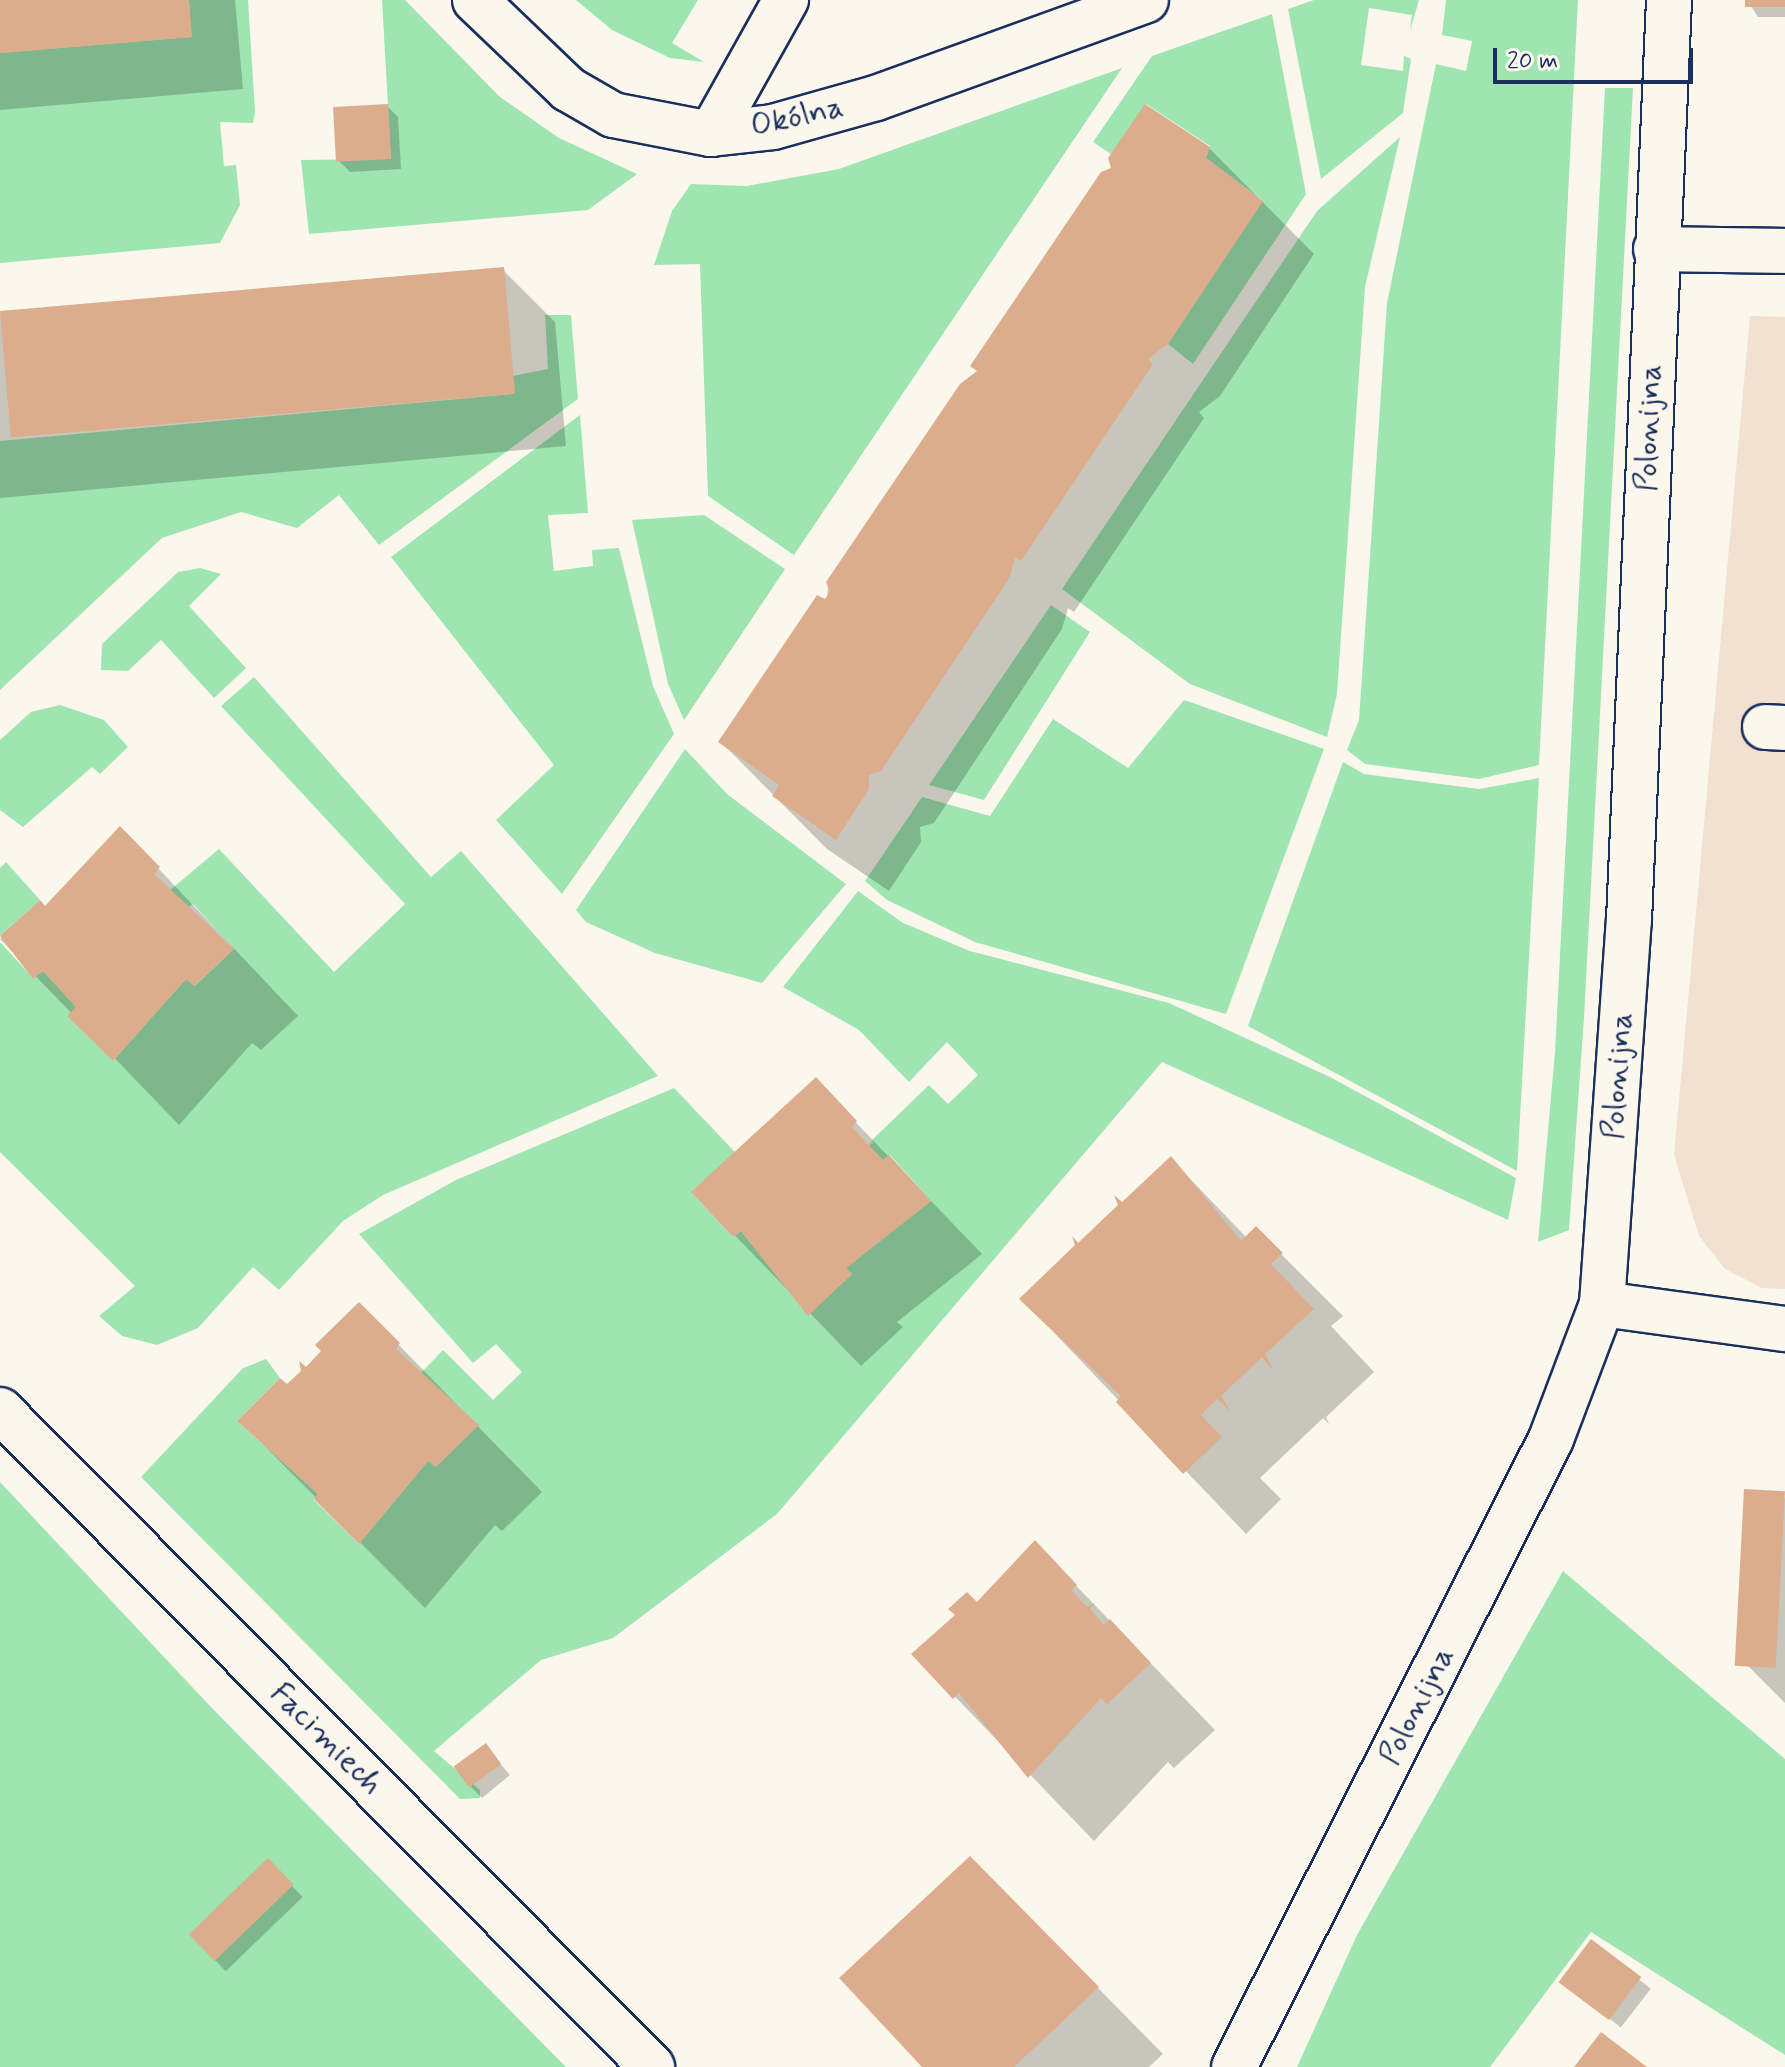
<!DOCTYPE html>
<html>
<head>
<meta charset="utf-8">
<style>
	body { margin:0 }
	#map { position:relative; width:1785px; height:2067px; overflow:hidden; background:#fbf7ec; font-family:Mynerve,sans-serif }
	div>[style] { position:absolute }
	.built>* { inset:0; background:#f2e1d0 }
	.green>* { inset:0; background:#9fe5b1 }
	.shadow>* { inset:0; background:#0003; transform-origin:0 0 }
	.building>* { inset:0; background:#dcad8d; transform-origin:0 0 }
	.roads { filter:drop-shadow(2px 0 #1b2f5e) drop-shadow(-2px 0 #1b2f5e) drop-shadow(0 2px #1b2f5e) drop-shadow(0 -2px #1b2f5e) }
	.minor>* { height:44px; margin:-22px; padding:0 22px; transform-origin:22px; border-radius:22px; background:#fbf7ec }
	span { translate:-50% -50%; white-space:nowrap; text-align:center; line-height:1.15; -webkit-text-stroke:6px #fbf7ec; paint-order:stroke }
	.street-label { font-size:32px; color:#1b2f5e }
	.scale { position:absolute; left:1493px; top:48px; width:200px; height:36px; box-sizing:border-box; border:4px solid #1b2f5e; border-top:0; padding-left:10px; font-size:24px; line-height:28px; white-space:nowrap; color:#1b2f5e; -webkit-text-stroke:6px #fbf7ec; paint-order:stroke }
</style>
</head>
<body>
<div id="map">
	<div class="built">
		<i style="clip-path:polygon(1750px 316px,1785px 317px,1785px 1289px,1762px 1288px,1725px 1269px,1699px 1236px,1674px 1155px)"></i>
	</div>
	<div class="green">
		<i style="clip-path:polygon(189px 0,248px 0,255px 112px,253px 123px,220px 122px,224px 166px,236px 165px,240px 205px,220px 243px,0 263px,0 53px,191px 37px)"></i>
		<i style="clip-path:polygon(382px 0,405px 0,500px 97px,559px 138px,637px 174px,588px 210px,309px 234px,301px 160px,391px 159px)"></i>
		<i style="clip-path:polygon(576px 0,698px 0,672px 43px,704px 62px,670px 58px,612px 30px)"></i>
		<i style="clip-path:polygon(1314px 0,1419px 0,1410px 31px,1412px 15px,1369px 8px,1361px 65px,1403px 71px,1404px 56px,1411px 59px,1403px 113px,1321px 179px,1288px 9px)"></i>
		<i style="clip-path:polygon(1446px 0,1578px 0,1539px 765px,1479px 779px,1365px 764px,1347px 750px,1359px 720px,1387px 303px,1436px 64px,1466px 71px,1472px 41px,1442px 35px)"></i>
		<i style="clip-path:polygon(1272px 14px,1306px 194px,1193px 364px,1168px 344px,1262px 200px,1206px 158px,1210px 146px,1146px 104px,1111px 154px,1093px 142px,1152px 56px)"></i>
		<i style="clip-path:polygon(1122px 68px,794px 555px,708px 496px,700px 264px,654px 265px,672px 211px,691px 184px,747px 186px,839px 169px)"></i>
		<i style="clip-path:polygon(1605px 88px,1633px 88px,1584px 1018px,1569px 1230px,1538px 1242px,1555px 1052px)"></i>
		<i style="clip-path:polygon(1400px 137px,1365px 287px,1337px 694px,1327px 737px,1190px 684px,1062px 589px,1317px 211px)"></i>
		<i style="clip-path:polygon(545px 315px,571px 315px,578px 399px,379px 545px,339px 495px,297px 528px,241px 512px,162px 538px,0 690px,0 441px,513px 394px,512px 376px,548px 369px)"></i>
		<i style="clip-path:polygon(580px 415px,588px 513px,548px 515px,554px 571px,593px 566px,592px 550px,619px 548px,653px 686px,674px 734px,562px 894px,496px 820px,554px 765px,391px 557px)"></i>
		<i style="clip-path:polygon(704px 515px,785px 569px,684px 720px,668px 684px,632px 520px)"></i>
		<i style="clip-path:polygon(200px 568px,221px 574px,189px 606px,246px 668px,214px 698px,161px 640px,128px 671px,101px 670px,102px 644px,178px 572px)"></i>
		<i style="clip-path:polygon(1051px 605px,1090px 632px,984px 800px,929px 785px)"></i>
		<i style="clip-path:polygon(254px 677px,431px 877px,461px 851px,658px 1076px,383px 1195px,343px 1221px,279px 1290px,253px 1267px,198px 1328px,157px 1345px,122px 1336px,99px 1316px,135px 1286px,0 1152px,0 942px,33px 978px,43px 971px,76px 1007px,68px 1016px,113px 1061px,186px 979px,195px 986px,234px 949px,193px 904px,186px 909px,169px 891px,219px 849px,334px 972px,405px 904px,221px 706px)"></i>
		<i style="clip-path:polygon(1184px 700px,1324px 749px,1226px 1014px,975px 942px,887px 900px,865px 881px,922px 797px,990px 816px,1053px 719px,1128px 768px)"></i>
		<i style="clip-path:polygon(60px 705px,104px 720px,128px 747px,100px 774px,92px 767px,23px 827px,0 810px,0 740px,31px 712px)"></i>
		<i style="clip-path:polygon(685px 749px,727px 794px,846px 884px,762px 983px,655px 953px,586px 922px,576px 910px)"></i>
		<i style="clip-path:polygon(1343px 762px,1364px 774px,1479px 789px,1539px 778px,1517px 1171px,1248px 1026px)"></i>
		<i style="clip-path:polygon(6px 862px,40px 900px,0 936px,0 868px)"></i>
		<i style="clip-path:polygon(858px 891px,903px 923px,970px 951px,1169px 1003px,1330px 1077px,1516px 1178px,1508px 1220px,1162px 1062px,777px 1514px,613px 1638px,541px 1660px,434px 1751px,480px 1790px,480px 1798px,460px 1799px,141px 1477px,243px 1368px,266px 1359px,280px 1378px,237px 1421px,318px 1494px,314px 1500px,359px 1544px,428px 1461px,436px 1467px,478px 1425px,421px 1373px,443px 1350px,493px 1400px,522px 1372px,496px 1344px,473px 1363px,359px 1234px,456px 1180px,674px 1088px,735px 1152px,692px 1193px,733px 1237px,741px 1231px,808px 1315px,852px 1274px,846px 1268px,931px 1201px,890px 1155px,883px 1160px,869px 1146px,873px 1139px,929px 1085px,948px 1104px,978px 1075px,947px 1042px,909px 1082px,859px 1030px,783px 987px)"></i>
		<i style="clip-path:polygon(0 1482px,209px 1705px,566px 2067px,0 2067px)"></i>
		<i style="clip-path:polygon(1563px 1571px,1785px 1759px,1785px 2055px,1591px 1932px,1490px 2067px,1297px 2067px,1357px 1935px)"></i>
	</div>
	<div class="shadow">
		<i style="clip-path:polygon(0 0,235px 0,243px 89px,0 110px)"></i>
		<i style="clip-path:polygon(1747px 0,1785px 0,1785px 17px,1758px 17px)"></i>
		<i style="clip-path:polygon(387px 106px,398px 117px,401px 169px,350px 172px,339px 161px)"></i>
		<i style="clip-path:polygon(1209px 148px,1314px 254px,1220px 396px,1199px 412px,1204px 418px,1074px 612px,1068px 608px,1062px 629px,934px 823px,920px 827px,921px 842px,889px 891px,827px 849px,721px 742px,827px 602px,828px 582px,980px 372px)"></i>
		<i style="clip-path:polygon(503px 270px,555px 322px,566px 446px,0 498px,0 315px)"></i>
		<i style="clip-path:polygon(120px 828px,298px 1016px,261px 1050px,252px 1043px,179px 1125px,0 939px,39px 903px,45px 908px)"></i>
		<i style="clip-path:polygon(815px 1080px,982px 1254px,897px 1322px,903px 1327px,861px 1366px,694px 1193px)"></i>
		<i style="clip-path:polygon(1171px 1159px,1247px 1238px,1256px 1229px,1343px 1316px,1331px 1326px,1374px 1372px,1326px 1417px,1329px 1424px,1323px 1418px,1260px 1478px,1281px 1499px,1246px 1534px,1022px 1299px)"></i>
		<i style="clip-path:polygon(359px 1304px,542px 1492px,502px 1531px,495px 1525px,425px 1608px,240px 1421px,306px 1370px)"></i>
		<i style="clip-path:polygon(1785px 1495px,1785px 1703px,1747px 1665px)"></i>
		<i style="clip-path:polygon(1035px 1543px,1215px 1730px,1174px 1768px,1168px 1762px,1094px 1841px,914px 1654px,977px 1605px)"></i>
		<i style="clip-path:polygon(485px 1746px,510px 1775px,482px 1798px,471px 1787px)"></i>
		<i style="left:268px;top:1861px;width:50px;height:107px;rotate:46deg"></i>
		<i style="clip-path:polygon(1035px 1924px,1163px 2054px,1149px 2067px,925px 2067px)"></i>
		<i style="left:1591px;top:1942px;width:76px;height:49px;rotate:38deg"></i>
	</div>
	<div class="building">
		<i style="clip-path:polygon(0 0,189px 0,192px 37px,0 53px)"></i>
		<i style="left:1745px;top:0;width:40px;height:7px"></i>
		<i style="left:388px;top:104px;width:55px;height:55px;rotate:87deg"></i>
		<i style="clip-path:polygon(1145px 104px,1210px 147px,1206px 158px,1263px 201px,1168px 344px,1148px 359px,1153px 364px,1021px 561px,1015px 557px,1010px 577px,881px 771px,869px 775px,869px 789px,836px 840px,772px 796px,779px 785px,718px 742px,817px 595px,825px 599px,830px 591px,826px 582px,960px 384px,977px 371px,970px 366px,1101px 172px,1111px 168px,1108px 158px)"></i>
		<i style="left:504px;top:267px;width:127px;height:506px;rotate:85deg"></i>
		<i style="clip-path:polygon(120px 826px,160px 867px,154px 874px,234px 949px,194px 986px,186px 979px,113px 1061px,67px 1016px,76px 1007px,43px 971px,33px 979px,0 936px,40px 900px,45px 906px)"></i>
		<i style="clip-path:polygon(816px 1077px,857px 1121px,852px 1127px,867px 1144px,875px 1141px,869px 1146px,883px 1160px,889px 1155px,931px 1201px,846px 1268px,852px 1274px,808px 1316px,741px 1231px,733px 1237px,691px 1192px)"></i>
		<i style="clip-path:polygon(1171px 1156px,1241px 1241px,1256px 1226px,1283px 1253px,1271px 1264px,1314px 1309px,1265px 1354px,1274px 1372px,1262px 1357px,1221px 1396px,1231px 1412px,1217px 1399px,1201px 1415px,1222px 1437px,1183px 1474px,1116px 1402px,1121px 1396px,1019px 1299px,1075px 1245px,1072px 1236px,1078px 1243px,1118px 1205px,1114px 1195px,1122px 1202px)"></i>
		<i style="clip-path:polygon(359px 1302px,400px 1343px,396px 1349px,479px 1425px,436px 1467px,428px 1461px,359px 1544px,314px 1499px,318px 1494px,237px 1421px,280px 1378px,287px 1384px,301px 1371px,299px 1361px,306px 1367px,321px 1351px,315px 1345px)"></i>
		<i style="left:1744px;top:1489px;width:41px;height:177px;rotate:3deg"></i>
		<i style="clip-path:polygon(1035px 1540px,1077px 1585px,1071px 1590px,1087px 1607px,1095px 1603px,1090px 1609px,1104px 1625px,1110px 1619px,1151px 1663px,1107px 1704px,1101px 1698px,1028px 1778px,959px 1693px,953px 1699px,911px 1654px,955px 1615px,948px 1609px,967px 1592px,977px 1602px)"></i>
		<i style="left:486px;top:1743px;width:26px;height:40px;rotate:54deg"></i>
		<i style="clip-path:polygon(970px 1856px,1099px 1987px,1014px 2067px,922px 2067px,839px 1978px)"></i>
		<i style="left:268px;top:1858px;width:37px;height:110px;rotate:46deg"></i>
		<i style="left:1591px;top:1939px;width:63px;height:54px;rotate:37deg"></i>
		<i style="clip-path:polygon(1601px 2032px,1647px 2067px,1574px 2067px)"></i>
	</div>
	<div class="roads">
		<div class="minor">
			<i style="left:475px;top:0;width:129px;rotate:43.7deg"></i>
			<i style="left:568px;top:89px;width:52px;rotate:30deg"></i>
			<i style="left:613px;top:115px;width:100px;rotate:11deg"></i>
			<i style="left:711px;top:134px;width:62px;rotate:-6.4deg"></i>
			<i style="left:773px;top:127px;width:107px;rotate:-15.7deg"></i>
			<i style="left:876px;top:98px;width:287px;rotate:-19.9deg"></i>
			<i style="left:711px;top:134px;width:154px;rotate:-60.8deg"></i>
			<i style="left:1656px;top:249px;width:129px;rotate:0.9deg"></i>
			<i style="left:1765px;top:727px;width:20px;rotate:3deg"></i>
			<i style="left:1602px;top:1304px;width:185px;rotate:7.8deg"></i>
			<i style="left:0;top:1410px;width:926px;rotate:45.22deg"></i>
			<i style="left:1234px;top:2067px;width:703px;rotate:-63.22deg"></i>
			<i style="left:1551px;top:1439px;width:144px;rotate:-69.3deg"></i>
			<i style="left:1602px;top:1304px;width:385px;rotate:-86deg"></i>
			<i style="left:1629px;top:920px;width:921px;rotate:-87.51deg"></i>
		</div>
	</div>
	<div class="street-label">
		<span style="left:797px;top:117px;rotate:-13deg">Okólna</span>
		<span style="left:1649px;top:428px;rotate:-88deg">Polonijna</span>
		<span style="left:1618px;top:1076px;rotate:-86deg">Polonijna</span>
		<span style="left:1417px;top:1706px;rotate:-63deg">Polonijna</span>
		<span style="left:326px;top:1739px;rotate:45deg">Facimiech</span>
	</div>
	<div class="scale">20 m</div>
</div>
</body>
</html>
